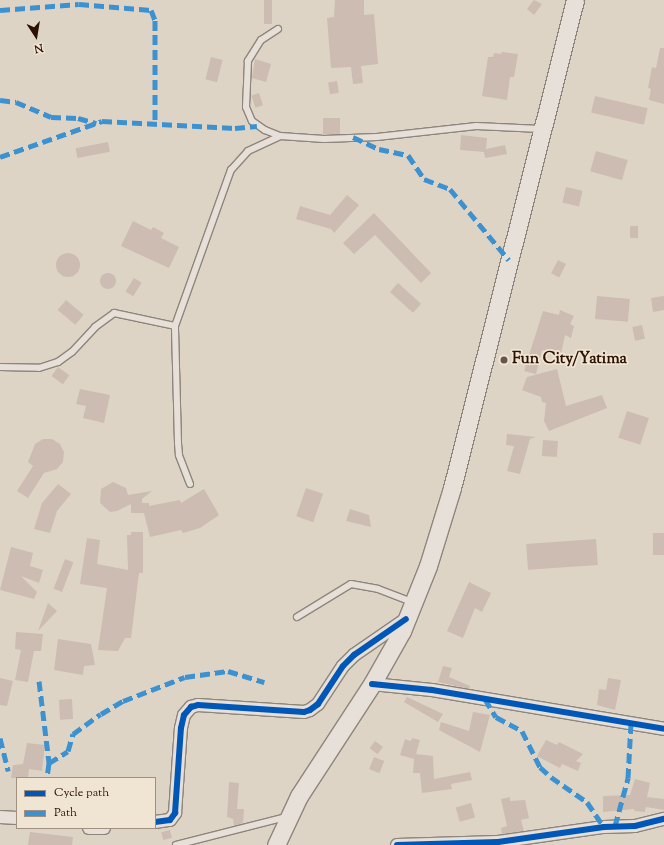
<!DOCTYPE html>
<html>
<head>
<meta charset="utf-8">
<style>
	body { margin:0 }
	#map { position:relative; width:664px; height:845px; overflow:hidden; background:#ded4c6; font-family:"Sorts Mill Goudy",serif }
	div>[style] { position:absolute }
	.building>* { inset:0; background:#ccbcb2; transform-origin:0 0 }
	.round { border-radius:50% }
	.roads { filter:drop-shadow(1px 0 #8e857b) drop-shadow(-1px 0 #8e857b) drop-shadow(0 1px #8e857b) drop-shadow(0 -1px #8e857b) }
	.lane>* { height:6px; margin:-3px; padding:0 3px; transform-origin:3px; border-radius:3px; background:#e6e0d9 }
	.street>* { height:12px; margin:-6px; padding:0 6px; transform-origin:6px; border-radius:6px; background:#e6e0d9 }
	.secondary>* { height:17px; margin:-8.5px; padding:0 8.5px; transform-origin:8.5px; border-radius:8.5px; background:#e6e0d9 }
	.quiet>* { height:5px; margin-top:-2.5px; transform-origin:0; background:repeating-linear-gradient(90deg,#3c92d1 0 10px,transparent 0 15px) }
	.cycleway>* { height:6px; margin:-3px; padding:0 3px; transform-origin:3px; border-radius:3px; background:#0057b8 }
	.dots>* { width:11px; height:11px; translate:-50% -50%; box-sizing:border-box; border:2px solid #f0e4d3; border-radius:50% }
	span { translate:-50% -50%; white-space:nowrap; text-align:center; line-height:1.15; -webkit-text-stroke:3.5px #f0e4d3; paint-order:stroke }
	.poi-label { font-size:16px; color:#2a1102; font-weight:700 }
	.left { translate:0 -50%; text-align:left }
	.legend { position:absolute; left:16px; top:777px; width:140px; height:52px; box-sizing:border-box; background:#f0e4d3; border:1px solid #a1907f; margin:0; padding:5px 7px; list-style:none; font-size:12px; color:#2a1102 }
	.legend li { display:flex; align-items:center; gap:8px; height:20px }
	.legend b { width:20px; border:1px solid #a1907f }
	.north { position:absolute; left:16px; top:16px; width:40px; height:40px; -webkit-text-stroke:3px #f0e4d3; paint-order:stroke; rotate:168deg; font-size:11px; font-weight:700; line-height:16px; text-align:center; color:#2a1102 }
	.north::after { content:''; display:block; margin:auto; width:14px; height:18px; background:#2a1102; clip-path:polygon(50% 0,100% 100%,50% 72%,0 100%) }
</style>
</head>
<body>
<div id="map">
	<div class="building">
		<i style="left:264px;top:0;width:8px;height:24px"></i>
		<i style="clip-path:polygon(335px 0,364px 0,364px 15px,374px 14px,378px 64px,361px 66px,363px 83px,353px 84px,351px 67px,331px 68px,327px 18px,334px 17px)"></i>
		<i style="clip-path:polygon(534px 0,542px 4px,534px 15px,527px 9px)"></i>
		<i style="clip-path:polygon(660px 48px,664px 48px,664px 104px,649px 100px,651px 89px,648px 88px,652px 67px,656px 68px)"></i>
		<i style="clip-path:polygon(502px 52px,518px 54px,514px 77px,510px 77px,507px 100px,482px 96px,488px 57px,493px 57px,494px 53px,501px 54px)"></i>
		<i style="left:211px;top:57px;width:12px;height:23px;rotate:14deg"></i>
		<i style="clip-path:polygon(255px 59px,271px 64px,266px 82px,252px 78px)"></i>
		<i style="left:337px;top:81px;width:12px;height:9px;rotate:81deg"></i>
		<i style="left:259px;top:93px;width:13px;height:8px;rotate:72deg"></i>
		<i style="left:595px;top:96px;width:54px;height:17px;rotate:13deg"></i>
		<i style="left:323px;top:118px;width:17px;height:16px"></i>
		<i style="clip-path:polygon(461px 135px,487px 138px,486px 149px,505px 145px,507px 154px,485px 158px,484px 152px,460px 150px)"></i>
		<i style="left:108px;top:142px;width:10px;height:33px;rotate:79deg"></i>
		<i style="left:596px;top:151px;width:33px;height:21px;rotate:16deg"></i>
		<i style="left:566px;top:187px;width:17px;height:16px;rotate:13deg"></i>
		<i style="clip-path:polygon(347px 195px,359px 205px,334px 233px,331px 229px,296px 219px,300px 206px,330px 215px)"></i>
		<i style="clip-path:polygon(374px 213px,431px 273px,421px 283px,375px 235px,354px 254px,343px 243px)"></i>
		<i style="clip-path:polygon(133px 221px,151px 230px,153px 227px,164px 233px,161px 238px,179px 247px,169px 268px,121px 246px)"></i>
		<i style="left:630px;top:226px;width:8px;height:12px"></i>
		<i class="round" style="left:56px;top:253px;width:24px;height:24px"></i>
		<i style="left:558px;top:260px;width:9px;height:15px;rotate:27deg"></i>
		<i class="round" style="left:100px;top:273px;width:16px;height:16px"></i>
		<i style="left:134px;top:278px;width:9px;height:16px;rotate:32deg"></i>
		<i style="left:398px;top:283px;width:31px;height:12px;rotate:42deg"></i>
		<i style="left:597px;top:296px;width:33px;height:23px;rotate:5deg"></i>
		<i style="clip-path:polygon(664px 296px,664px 310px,653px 312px,651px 298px)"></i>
		<i style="left:66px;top:300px;width:23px;height:13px;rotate:40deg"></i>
		<i style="clip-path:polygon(560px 310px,574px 316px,570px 324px,574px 326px,571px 338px,565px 335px,561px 354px,542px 350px,536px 374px,524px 371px,543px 311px,559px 315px)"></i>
		<i style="left:642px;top:325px;width:14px;height:10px;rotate:78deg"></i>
		<i style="left:58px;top:367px;width:14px;height:11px;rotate:36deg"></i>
		<i style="clip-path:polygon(557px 369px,566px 406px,602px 395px,607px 408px,549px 431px,544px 421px,546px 403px,542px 402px,541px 397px,522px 390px,527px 377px)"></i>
		<i style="clip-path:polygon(80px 389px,110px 395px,104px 423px,83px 418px,86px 406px,76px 404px)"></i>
		<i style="left:627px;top:411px;width:23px;height:28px;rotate:18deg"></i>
		<i style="clip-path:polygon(507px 434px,536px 437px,530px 439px,520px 474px,507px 471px,514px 446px,506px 445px)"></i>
		<i style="clip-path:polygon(43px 439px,52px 439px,60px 444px,64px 452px,63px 462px,57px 469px,44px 473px,28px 498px,17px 491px,33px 466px,28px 462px,35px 444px)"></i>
		<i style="left:543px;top:440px;width:15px;height:16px;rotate:4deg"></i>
		<i style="clip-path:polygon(113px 482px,126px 488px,128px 495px,152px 491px,142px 499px,142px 503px,149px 503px,149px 506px,180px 500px,181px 503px,204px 489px,219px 515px,200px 528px,183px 533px,181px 530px,150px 537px,144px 513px,131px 513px,131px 504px,117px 511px,110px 512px,100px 503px,101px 489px)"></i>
		<i style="clip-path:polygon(58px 484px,71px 494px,57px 511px,50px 533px,34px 529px,42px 503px)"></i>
		<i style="left:306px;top:488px;width:18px;height:30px;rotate:19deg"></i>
		<i style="clip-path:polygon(350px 509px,369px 515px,371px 527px,346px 521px)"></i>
		<i style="clip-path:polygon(131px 532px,143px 532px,143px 573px,139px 573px,131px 638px,125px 638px,118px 651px,98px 650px,107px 588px,80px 584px,87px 538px,100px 540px,97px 564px,128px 570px,127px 535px,131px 535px)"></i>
		<i style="left:664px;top:533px;width:22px;height:11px;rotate:90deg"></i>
		<i style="left:596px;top:539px;width:26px;height:70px;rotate:86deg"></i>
		<i style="clip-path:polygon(11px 547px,33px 553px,30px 566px,43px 570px,39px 583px,21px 576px,37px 592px,34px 599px,0 590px)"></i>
		<i style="left:65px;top:559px;width:9px;height:32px;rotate:21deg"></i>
		<i style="clip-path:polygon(469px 582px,491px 593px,482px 612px,475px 608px,463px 638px,447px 631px)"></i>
		<i style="clip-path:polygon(48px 603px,57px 611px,38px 631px)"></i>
		<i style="clip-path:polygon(16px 632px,43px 634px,41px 651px,34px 651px,28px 682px,15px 680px,21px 650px,15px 649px)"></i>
		<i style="clip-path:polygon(58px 639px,91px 644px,95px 665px,84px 666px,83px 675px,54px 670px)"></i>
		<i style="clip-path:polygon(443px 666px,452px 668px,449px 677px,470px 686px,469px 689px,438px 682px)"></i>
		<i style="clip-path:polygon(0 678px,13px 681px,7px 706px,0 705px)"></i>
		<i style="clip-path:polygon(608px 678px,621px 680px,615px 710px,597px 705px,599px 689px,606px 690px)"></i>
		<i style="clip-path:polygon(407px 697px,443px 714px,438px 722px,404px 702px)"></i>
		<i style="left:72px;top:699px;width:20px;height:13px;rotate:87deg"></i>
		<i style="clip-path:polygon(473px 712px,490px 715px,480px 752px,439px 730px,441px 722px,469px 731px)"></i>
		<i style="clip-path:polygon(412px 738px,420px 740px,416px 754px,433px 756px,434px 779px,470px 772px,472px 780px,451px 784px,452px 789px,422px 793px,420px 773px,413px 773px,414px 759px,400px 755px,405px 739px,411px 741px)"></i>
		<i style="clip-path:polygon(546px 740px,557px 745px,559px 742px,583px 754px,576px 761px,581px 763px,578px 771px,562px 764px,560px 768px,537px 756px)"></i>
		<i style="left:375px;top:741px;width:10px;height:9px;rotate:37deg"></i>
		<i style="clip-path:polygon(27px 743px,45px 745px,42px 771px,29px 769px,28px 778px,11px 778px,13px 765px,23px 764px)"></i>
		<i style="left:374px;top:757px;width:11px;height:13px;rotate:22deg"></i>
		<i style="clip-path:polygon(635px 779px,650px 783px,647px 797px,664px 799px,664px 810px,646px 807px,645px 812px,634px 811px,634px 809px,603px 812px,603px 796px,630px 795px)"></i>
		<i style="clip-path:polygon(229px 782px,239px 783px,237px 809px,244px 809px,243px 823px,234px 826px,233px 819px,227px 817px)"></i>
		<i style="clip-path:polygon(510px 797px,510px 801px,525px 800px,529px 818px,521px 820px,524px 831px,502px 834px,501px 828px,507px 826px,501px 799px)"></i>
		<i style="left:471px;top:803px;width:15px;height:16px;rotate:74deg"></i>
		<i style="left:170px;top:830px;width:8px;height:9px;rotate:76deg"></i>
		<i style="clip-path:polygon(30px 832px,73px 837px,72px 845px,28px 845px)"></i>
	</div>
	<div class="roads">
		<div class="lane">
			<i style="left:278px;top:29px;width:20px;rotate:147deg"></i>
			<i style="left:261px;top:40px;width:25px;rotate:122deg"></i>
			<i style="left:248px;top:61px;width:46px;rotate:92.5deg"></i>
			<i style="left:246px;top:107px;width:15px;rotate:67deg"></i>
			<i style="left:252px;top:121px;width:16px;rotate:35deg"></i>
			<i style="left:265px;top:130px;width:16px;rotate:22deg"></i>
			<i style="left:280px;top:136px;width:44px;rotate:3.9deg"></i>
			<i style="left:324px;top:139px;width:53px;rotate:-2.2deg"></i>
			<i style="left:377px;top:137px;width:100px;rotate:-6.3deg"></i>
			<i style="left:476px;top:126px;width:65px;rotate:2.6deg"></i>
			<i style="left:0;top:367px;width:39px;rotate:1deg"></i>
			<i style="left:39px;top:368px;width:20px;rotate:-18deg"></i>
			<i style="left:58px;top:362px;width:17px;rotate:-36deg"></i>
			<i style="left:72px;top:352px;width:34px;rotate:-47deg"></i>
			<i style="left:95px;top:327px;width:24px;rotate:-36deg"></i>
			<i style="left:114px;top:313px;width:62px;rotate:12deg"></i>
			<i style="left:190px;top:484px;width:31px;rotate:-111deg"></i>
			<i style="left:179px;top:455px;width:12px;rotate:-95deg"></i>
			<i style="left:178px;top:443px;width:117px;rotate:-91.5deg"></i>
			<i style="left:175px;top:326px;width:166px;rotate:-70.3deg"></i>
			<i style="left:231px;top:170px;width:25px;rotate:-48deg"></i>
			<i style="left:248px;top:151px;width:35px;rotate:-25deg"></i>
			<i style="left:297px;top:617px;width:63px;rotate:-31.4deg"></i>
			<i style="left:351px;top:584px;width:27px;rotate:10deg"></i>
			<i style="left:378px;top:589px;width:36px;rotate:21deg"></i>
			<i style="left:176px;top:845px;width:114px;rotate:-14.3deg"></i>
		</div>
		<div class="street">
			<i style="left:372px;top:684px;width:60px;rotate:5.7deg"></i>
			<i style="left:432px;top:690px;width:235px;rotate:9.5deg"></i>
			<i style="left:0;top:817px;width:17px;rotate:3deg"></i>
			<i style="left:155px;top:822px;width:15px;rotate:-8deg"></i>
			<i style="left:170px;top:820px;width:9px;rotate:-54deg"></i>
			<i style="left:175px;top:813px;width:85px;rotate:-86deg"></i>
			<i style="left:181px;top:728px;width:13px;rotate:-77deg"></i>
			<i style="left:184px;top:715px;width:11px;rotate:-49deg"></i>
			<i style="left:191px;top:707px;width:7px;rotate:-16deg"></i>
			<i style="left:198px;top:705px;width:106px;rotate:3.8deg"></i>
			<i style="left:304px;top:712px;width:6px;rotate:-18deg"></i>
			<i style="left:310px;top:710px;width:10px;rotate:-37deg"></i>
			<i style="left:318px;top:704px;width:45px;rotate:-56.7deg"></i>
			<i style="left:343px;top:666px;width:16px;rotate:-45deg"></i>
			<i style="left:354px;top:655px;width:63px;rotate:-34.7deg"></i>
			<i style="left:89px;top:828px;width:15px"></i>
			<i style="left:397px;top:845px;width:101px;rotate:-1.7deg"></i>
			<i style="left:498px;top:842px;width:107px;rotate:-8.1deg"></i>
			<i style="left:604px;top:827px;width:31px;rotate:-2deg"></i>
			<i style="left:635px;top:826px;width:30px;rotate:-14deg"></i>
		</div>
		<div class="secondary">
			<i style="left:276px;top:845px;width:54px;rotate:-64.9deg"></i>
			<i style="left:299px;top:796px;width:134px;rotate:-56.9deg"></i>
			<i style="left:372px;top:684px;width:61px;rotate:-60.5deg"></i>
			<i style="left:402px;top:631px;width:70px;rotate:-68.2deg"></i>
			<i style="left:428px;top:566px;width:82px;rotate:-72.9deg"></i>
			<i style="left:452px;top:488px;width:503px;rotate:-75.85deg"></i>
		</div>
	</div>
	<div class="quiet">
		<i style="left:0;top:10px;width:79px;rotate:-4.3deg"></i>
		<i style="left:79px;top:4px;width:72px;rotate:4.8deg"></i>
		<i style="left:151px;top:10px;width:11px;rotate:68deg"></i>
		<i style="left:155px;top:20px;width:104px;rotate:90deg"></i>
		<i style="left:0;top:100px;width:16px;rotate:7deg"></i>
		<i style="left:16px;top:102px;width:38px;rotate:23deg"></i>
		<i style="left:51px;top:117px;width:27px;rotate:2deg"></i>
		<i style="left:78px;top:118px;width:19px;rotate:16deg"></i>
		<i style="left:353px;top:137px;width:29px;rotate:25deg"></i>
		<i style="left:379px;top:149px;width:30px;rotate:12deg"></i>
		<i style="left:408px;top:155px;width:29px;rotate:56deg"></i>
		<i style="left:424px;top:179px;width:28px;rotate:21deg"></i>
		<i style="left:450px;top:189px;width:92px;rotate:50.3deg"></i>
		<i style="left:0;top:157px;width:108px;rotate:-19.4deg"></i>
		<i style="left:102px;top:121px;width:133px;rotate:3deg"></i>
		<i style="left:235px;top:128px;width:22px;rotate:-5deg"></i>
		<i style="left:39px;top:681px;width:83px;rotate:83deg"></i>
		<i style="left:49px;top:763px;width:15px;rotate:98deg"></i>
		<i style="left:485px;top:699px;width:21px;rotate:59deg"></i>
		<i style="left:496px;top:717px;width:30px;rotate:28deg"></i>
		<i style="left:522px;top:731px;width:40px;rotate:63.4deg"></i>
		<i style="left:540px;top:767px;width:15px;rotate:42deg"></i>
		<i style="left:551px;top:777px;width:44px;rotate:34.8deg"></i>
		<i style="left:587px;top:802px;width:30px;rotate:56deg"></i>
		<i style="left:0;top:738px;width:34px;rotate:76deg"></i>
		<i style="left:49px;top:763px;width:22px;rotate:-32deg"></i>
		<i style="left:68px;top:751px;width:18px;rotate:-74deg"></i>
		<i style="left:73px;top:734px;width:34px;rotate:-36deg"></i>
		<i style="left:101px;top:714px;width:26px;rotate:-31deg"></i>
		<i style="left:123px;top:701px;width:66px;rotate:-21.2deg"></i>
		<i style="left:185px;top:677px;width:43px;rotate:-7.9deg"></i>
		<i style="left:228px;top:671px;width:38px;rotate:17deg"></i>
		<i style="left:615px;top:826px;width:50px;rotate:-74.8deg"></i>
		<i style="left:628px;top:778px;width:55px;rotate:-86.9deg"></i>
	</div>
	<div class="cycleway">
		<i style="left:372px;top:684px;width:60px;rotate:5.7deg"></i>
		<i style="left:432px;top:690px;width:235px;rotate:9.5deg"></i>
		<i style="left:155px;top:822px;width:15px;rotate:-8deg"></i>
		<i style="left:170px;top:820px;width:9px;rotate:-54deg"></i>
		<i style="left:175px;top:813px;width:85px;rotate:-86deg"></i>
		<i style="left:181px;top:728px;width:13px;rotate:-77deg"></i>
		<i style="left:184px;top:715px;width:11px;rotate:-49deg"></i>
		<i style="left:191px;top:707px;width:7px;rotate:-16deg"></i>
		<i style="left:198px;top:705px;width:106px;rotate:3.8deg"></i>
		<i style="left:304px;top:712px;width:6px;rotate:-18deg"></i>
		<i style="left:310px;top:710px;width:10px;rotate:-37deg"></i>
		<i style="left:318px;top:704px;width:45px;rotate:-56.7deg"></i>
		<i style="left:343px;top:666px;width:16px;rotate:-45deg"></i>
		<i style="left:354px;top:655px;width:63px;rotate:-34.7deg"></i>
		<i style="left:397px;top:845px;width:101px;rotate:-1.7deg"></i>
		<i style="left:498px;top:842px;width:107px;rotate:-8.1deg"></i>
		<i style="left:604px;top:827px;width:31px;rotate:-2deg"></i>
		<i style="left:635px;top:826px;width:30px;rotate:-14deg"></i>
	</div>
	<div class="dots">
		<i style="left:504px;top:360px;background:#695547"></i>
	</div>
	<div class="poi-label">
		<span class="left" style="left:512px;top:360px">Fun City/Yatima</span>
	</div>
	<ul class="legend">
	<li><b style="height:5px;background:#0057b8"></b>Cycle path</li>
	<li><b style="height:5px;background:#3c92d1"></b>Path</li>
	</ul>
	<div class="north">N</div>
</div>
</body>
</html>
